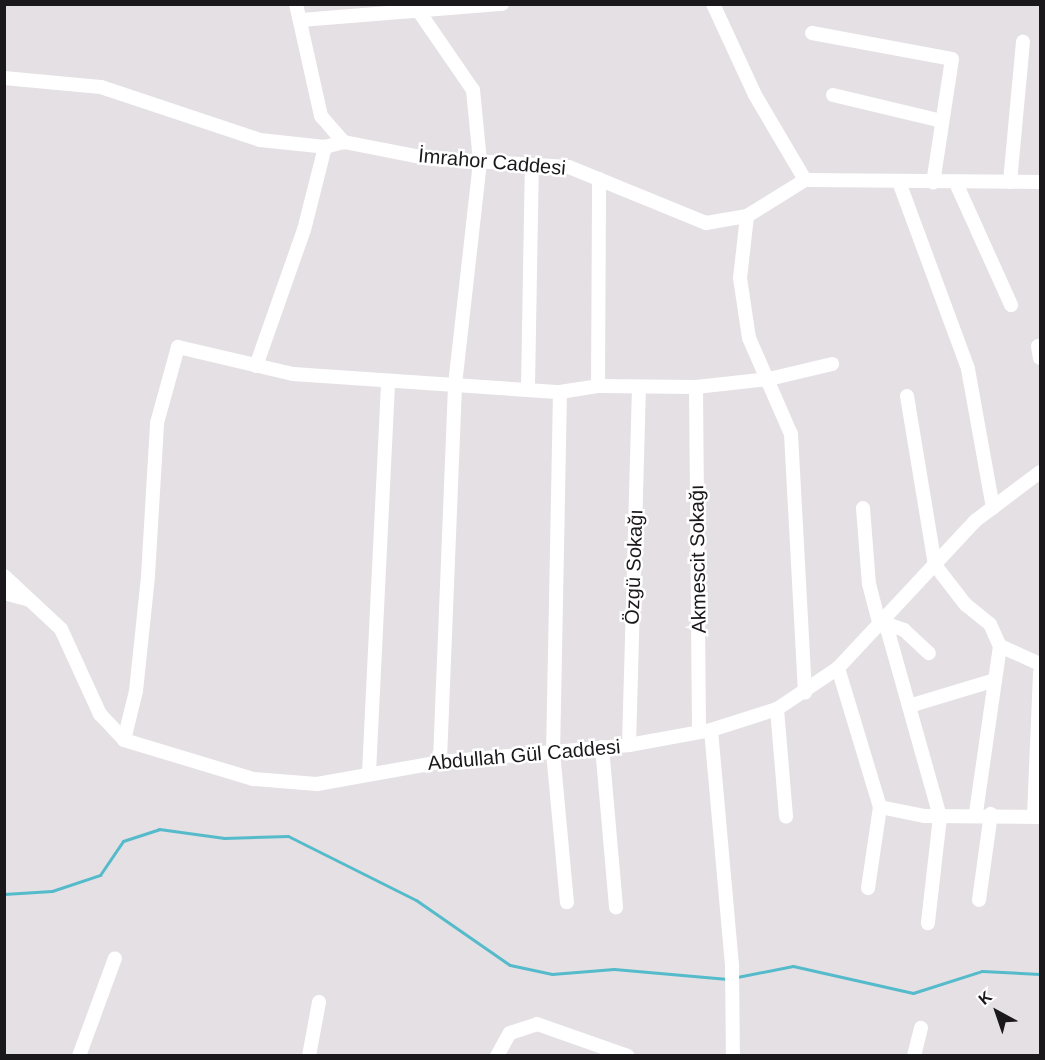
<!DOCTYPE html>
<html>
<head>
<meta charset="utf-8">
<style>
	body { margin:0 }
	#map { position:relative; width:1045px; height:1060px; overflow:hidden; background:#e4e0e4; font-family:Arial,sans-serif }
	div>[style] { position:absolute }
	.stream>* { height:3px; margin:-1.5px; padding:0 1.5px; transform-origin:1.5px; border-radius:1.5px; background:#55bbcb }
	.minor>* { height:14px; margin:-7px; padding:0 7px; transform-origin:7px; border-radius:7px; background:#fff }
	span { translate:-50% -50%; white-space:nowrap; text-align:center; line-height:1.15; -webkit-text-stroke:5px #fff; paint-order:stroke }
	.street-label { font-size:20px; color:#1a181a }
	.frame { position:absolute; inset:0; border:6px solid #1a181a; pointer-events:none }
	.north { position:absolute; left:967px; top:982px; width:60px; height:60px; -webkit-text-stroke:4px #fff; paint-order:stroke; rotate:320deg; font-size:16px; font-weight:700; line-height:24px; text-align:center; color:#1a181a }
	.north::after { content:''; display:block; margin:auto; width:21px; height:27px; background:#1a181a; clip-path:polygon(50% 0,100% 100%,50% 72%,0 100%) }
</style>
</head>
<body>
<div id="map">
	<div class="stream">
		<i style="left:4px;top:894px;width:48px;rotate:-3.6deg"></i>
		<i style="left:52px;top:891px;width:51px;rotate:-18.4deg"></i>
		<i style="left:100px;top:875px;width:41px;rotate:-55.9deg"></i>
		<i style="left:123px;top:841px;width:38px;rotate:-18deg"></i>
		<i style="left:159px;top:829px;width:66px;rotate:7.9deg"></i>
		<i style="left:224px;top:838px;width:64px;rotate:-1.8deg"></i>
		<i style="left:288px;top:836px;width:143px;rotate:26.6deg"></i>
		<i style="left:416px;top:900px;width:114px;rotate:34.7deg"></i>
		<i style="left:510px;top:965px;width:43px;rotate:12.1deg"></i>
		<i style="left:552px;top:974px;width:62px;rotate:-4.6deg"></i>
		<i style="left:614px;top:969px;width:114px;rotate:5deg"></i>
		<i style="left:737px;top:977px;width:57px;rotate:-11.1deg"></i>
		<i style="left:793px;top:966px;width:123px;rotate:12.7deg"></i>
		<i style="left:913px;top:993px;width:72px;rotate:-17.7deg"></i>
		<i style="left:982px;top:971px;width:58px;rotate:3deg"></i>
	</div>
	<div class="minor">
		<i style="left:296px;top:4px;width:115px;rotate:77.4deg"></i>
		<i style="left:321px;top:116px;width:35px;rotate:49deg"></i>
		<i style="left:713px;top:4px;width:100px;rotate:65.2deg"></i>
		<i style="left:755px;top:95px;width:99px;rotate:59.5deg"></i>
		<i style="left:420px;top:13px;width:93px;rotate:55.5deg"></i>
		<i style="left:473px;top:90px;width:72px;rotate:84.4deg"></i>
		<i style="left:480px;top:162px;width:225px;rotate:96.4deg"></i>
		<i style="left:455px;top:386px;width:376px;rotate:92.3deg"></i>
		<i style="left:301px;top:20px;width:202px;rotate:-4.6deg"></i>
		<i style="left:812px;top:33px;width:142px;rotate:10.5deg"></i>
		<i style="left:952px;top:59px;width:125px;rotate:98.7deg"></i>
		<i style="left:4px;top:78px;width:97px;rotate:5.3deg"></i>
		<i style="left:101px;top:87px;width:168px;rotate:18.4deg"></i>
		<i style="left:260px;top:140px;width:65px;rotate:6.1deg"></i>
		<i style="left:325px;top:147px;width:20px;rotate:-15deg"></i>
		<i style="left:344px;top:142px;width:84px;rotate:11deg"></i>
		<i style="left:426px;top:158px;width:143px;rotate:3.6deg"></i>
		<i style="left:569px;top:167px;width:148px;rotate:22.2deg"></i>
		<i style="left:706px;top:223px;width:42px;rotate:-9.7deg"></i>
		<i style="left:747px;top:216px;width:68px;rotate:-31.8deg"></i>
		<i style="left:805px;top:180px;width:235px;rotate:0.5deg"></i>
		<i style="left:833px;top:95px;width:112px;rotate:13.4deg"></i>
		<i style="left:899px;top:182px;width:199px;rotate:69.7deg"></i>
		<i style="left:968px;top:369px;width:141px;rotate:79.8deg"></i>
		<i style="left:1010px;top:182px;width:141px;rotate:-84.7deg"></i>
		<i style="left:956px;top:183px;width:134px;rotate:65.7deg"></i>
		<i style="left:747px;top:216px;width:62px;rotate:96.4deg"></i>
		<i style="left:740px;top:278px;width:61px;rotate:81.5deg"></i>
		<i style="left:749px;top:338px;width:105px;rotate:66.4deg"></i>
		<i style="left:791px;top:434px;width:259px;rotate:86.9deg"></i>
		<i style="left:1038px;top:346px;width:12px;rotate:81deg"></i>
		<i style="left:256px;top:366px;width:144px;rotate:-70.6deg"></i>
		<i style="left:304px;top:230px;width:86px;rotate:-75.8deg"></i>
		<i style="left:598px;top:386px;width:207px;rotate:-89.7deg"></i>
		<i style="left:528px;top:387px;width:222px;rotate:-89deg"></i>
		<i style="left:696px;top:387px;width:345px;rotate:89.5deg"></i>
		<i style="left:560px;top:392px;width:360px;rotate:91.1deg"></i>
		<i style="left:553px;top:752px;width:151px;rotate:84.7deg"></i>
		<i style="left:907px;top:396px;width:171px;rotate:80.6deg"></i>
		<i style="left:935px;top:565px;width:49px;rotate:52.4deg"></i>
		<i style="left:965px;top:604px;width:32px;rotate:39deg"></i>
		<i style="left:990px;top:624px;width:24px;rotate:66deg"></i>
		<i style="left:1000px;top:646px;width:169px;rotate:98.2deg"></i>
		<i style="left:863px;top:508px;width:76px;rotate:85.5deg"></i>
		<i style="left:869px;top:584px;width:43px;rotate:75.3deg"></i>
		<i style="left:4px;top:576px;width:78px;rotate:42.9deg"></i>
		<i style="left:61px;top:629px;width:94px;rotate:65.4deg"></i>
		<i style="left:100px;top:714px;width:35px;rotate:47deg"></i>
		<i style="left:124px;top:740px;width:135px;rotate:16.8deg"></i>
		<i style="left:253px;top:779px;width:64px;rotate:4.5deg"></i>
		<i style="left:317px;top:784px;width:125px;rotate:-10.1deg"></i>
		<i style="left:440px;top:762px;width:190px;rotate:-5.1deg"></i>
		<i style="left:629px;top:745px;width:83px;rotate:-10.4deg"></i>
		<i style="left:711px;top:730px;width:69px;rotate:-17.7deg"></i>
		<i style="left:777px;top:709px;width:73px;rotate:-33.9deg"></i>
		<i style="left:838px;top:668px;width:201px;rotate:-47deg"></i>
		<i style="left:975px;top:521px;width:81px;rotate:-37deg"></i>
		<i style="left:4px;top:593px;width:24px;rotate:15deg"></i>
		<i style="left:885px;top:621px;width:204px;rotate:74.3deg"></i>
		<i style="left:940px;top:817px;width:107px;rotate:96.5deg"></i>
		<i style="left:887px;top:624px;width:18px;rotate:19deg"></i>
		<i style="left:904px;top:630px;width:34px;rotate:43deg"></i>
		<i style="left:1000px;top:646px;width:44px;rotate:24.2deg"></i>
		<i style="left:838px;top:668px;width:145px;rotate:73.2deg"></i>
		<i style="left:880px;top:807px;width:82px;rotate:98.4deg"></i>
		<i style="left:909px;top:706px;width:90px;rotate:-16.8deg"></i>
		<i style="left:777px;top:709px;width:108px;rotate:85.2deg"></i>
		<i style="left:711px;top:730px;width:238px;rotate:84.9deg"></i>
		<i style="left:732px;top:967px;width:89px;rotate:89.4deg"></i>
		<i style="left:124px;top:740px;width:50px;rotate:-76.2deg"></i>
		<i style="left:136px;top:691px;width:116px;rotate:-84deg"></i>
		<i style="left:148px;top:576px;width:153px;rotate:-86.6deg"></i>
		<i style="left:157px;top:423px;width:79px;rotate:-74.6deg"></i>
		<i style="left:178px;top:347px;width:118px;rotate:13.2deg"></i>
		<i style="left:293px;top:374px;width:268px;rotate:3.9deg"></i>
		<i style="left:560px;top:392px;width:38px;rotate:-9deg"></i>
		<i style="left:598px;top:386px;width:98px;rotate:0.6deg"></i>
		<i style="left:696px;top:387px;width:73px;rotate:-6.3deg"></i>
		<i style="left:769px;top:379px;width:65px;rotate:-13.4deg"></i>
		<i style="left:629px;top:745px;width:356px;rotate:-88.4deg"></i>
		<i style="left:602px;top:747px;width:161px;rotate:85deg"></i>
		<i style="left:369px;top:773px;width:390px;rotate:-87.2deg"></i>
		<i style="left:880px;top:807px;width:46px;rotate:11.3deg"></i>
		<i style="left:925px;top:816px;width:115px;rotate:0.5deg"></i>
		<i style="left:1034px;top:816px;width:144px;rotate:-87.6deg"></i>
		<i style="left:979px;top:900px;width:87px;rotate:-82.1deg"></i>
		<i style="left:79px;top:1056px;width:104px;rotate:-69.8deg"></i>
		<i style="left:309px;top:1056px;width:55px;rotate:-79.5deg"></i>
		<i style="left:497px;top:1056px;width:26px;rotate:-61deg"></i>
		<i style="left:510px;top:1033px;width:28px;rotate:-18deg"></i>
		<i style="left:537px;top:1024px;width:96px;rotate:19.4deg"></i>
		<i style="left:914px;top:1056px;width:29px;rotate:-76deg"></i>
	</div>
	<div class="street-label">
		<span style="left:492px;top:162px;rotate:5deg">İmrahor Caddesi</span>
		<span style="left:698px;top:559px;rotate:-91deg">Akmescit Sokağı</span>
		<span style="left:634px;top:567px;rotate:-88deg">Özgü Sokağı</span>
		<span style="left:524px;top:755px;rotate:-5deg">Abdullah Gül Caddesi</span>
	</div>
	<div class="frame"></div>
	<div class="north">K</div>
</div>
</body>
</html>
